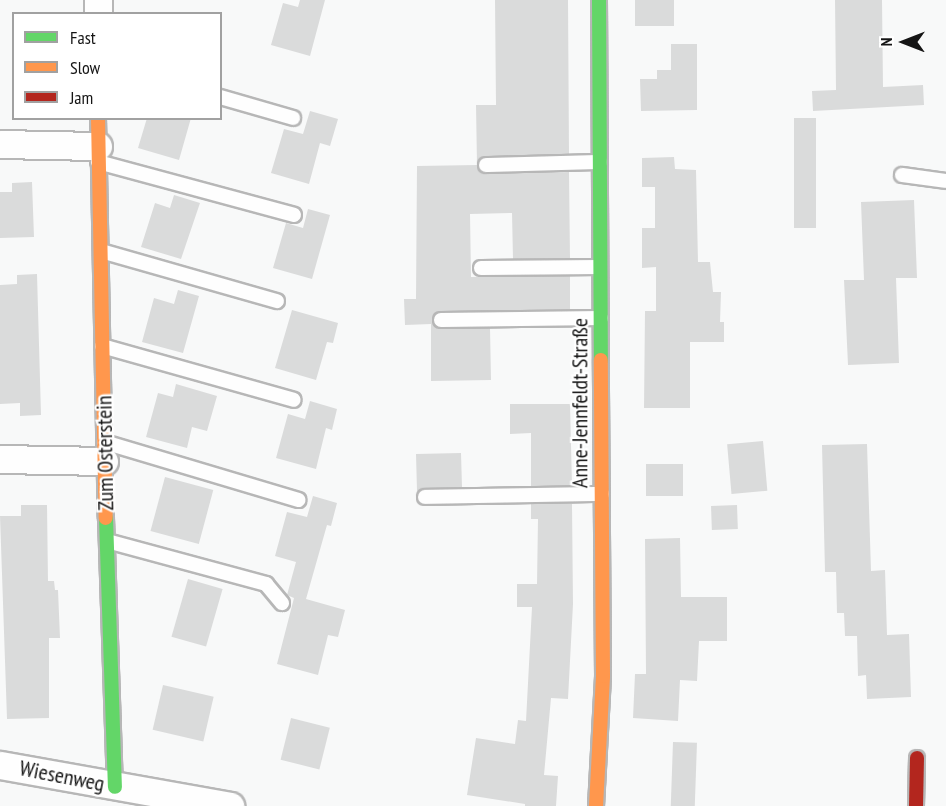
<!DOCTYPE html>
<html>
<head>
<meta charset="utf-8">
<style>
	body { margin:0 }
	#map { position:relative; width:946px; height:806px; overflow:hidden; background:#f8f9f9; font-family:"PT Sans Narrow",sans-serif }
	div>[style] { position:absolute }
	.building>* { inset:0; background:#dadbdb; transform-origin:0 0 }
	.roads { filter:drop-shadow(2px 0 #b7b7b7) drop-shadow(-2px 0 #b7b7b7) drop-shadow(0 2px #b7b7b7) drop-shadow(0 -2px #b7b7b7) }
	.lane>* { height:14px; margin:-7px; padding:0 7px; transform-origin:7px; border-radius:7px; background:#fefefe }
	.street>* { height:27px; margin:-13.5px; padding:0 13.5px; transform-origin:13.5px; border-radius:13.5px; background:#fefefe }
	.fast>* { height:14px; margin:-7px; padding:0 7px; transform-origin:7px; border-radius:7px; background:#63d668 }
	.slow>* { height:14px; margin:-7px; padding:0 7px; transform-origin:7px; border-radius:7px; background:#ff974d }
	.jam>* { height:14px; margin:-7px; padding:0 7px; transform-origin:7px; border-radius:7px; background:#b3261e }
	span { translate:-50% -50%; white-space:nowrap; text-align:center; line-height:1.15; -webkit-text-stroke:4.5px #fff; paint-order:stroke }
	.street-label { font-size:22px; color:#151515 }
	.legend { position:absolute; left:12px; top:12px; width:210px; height:108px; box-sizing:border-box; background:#fff; border:2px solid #a1a1a1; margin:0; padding:8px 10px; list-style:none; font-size:18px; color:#151515 }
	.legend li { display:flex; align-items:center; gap:12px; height:30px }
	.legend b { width:30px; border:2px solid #a1a1a1 }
	.north { position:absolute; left:874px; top:12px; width:60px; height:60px; -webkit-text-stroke:4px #fff; paint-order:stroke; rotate:270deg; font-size:16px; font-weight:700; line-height:24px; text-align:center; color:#151515 }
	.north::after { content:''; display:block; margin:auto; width:21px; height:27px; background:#151515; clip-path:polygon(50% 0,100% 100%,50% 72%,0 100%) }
</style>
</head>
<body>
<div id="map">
	<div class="building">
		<i style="clip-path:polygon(300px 0,325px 0,310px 56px,271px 45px,283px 3px,298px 7px)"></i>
		<i style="clip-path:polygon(495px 0,568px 0,569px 154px,486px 156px,481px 158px,477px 165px,479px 170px,486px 174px,569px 172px,570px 258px,513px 259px,512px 213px,470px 214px,471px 277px,570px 276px,570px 309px,437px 312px,432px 320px,437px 328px,490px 328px,491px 380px,431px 381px,431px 324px,405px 325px,404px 299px,416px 299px,417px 166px,477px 165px,476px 105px,496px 105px)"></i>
		<i style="left:635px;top:0;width:39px;height:26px"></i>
		<i style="clip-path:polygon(835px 0,882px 0,883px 87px,923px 85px,924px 105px,813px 111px,812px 91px,836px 90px)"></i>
		<i style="clip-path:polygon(671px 44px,697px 44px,697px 110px,641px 111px,640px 79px,657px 79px,657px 70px,671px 70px)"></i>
		<i style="clip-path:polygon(310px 111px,338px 119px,330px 146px,320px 143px,309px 184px,271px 173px,284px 129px,303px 134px)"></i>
		<i style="clip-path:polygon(147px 118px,191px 118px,179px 160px,138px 148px)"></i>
		<i style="left:794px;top:118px;width:22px;height:110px"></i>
		<i style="clip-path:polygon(674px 157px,675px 169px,696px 170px,698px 262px,710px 262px,713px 292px,721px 292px,720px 322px,724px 322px,724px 342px,690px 342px,690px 408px,644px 408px,645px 311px,656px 311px,656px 267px,642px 268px,642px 228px,655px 228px,655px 187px,642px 187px,642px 158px)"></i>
		<i style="clip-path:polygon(32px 182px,34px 237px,0 238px,0 192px,12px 192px,12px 183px)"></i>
		<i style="clip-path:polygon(174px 195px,200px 203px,181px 259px,141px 247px,155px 203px,170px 208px)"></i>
		<i style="clip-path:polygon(914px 200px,917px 278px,896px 278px,899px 363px,848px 365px,844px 280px,864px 280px,861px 202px)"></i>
		<i style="clip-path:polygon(308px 209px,330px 215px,312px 279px,273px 268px,286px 223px,303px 228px)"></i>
		<i style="clip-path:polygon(37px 274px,41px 415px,20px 416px,20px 403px,0 404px,0 285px,17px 284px,17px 275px)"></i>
		<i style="clip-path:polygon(178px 290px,199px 296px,183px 353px,142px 342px,154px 298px,174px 304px)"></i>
		<i style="clip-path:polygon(292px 310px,338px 323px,333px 343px,327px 342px,316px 380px,275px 368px)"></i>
		<i style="clip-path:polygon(176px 384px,217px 396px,207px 431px,192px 427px,187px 448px,146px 437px,158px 393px,173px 397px)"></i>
		<i style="clip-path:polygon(310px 401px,337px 409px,332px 430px,326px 428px,316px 469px,276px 458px,288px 414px,305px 419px)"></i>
		<i style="clip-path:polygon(510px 404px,570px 404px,572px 486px,531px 486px,531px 433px,510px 434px)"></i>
		<i style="left:763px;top:441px;width:50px;height:36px;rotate:85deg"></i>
		<i style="clip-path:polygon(867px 444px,871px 571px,885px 570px,887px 635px,909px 634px,911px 697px,867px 699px,866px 675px,858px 676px,857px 636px,845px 636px,844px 613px,837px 613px,836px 572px,825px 572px,822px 445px)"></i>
		<i style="clip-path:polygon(461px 453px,462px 487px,425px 488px,417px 491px,416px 454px)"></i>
		<i style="left:646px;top:464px;width:37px;height:32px"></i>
		<i style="left:165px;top:477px;width:50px;height:56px;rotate:15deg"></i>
		<i style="clip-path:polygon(313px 496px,337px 503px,331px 526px,327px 525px,306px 599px,345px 610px,338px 637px,328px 635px,318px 675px,277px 664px,294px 598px,287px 595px,296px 562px,275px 556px,287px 512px,307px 517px)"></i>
		<i style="clip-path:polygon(531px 504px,572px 504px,573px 604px,568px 699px,551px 698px,544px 775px,558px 776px,556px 806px,525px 806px,525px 804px,467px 795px,476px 738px,515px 744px,518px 720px,526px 721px,532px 607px,517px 607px,517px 584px,537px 584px,538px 519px,531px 519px)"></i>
		<i style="clip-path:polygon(21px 505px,47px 505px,48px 581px,54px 581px,55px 590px,58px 590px,60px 638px,49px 638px,49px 718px,7px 719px,0 516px,21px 516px)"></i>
		<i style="left:737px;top:505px;width:24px;height:26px;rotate:88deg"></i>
		<i style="clip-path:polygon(680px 538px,681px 597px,727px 597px,727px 641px,699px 641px,697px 681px,680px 680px,678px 721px,633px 718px,635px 674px,646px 674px,645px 539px)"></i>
		<i style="left:188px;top:579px;width:36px;height:60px;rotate:16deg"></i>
		<i style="left:163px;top:685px;width:52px;height:46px;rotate:13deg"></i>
		<i style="left:291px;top:718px;width:40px;height:43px;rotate:14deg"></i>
		<i style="left:673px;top:742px;width:24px;height:64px;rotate:2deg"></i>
	</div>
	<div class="roads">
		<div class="lane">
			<i style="left:220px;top:97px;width:76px;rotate:16deg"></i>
			<i style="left:98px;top:162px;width:203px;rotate:15.1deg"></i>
			<i style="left:486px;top:165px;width:114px;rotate:-1.5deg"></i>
			<i style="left:902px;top:175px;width:44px;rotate:7.8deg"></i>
			<i style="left:101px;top:251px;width:183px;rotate:15.9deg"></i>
			<i style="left:481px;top:268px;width:119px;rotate:-0.5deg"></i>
			<i style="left:441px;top:320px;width:160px;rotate:-0.7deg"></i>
			<i style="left:102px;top:346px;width:199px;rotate:15.7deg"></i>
			<i style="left:104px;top:442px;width:203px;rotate:16.6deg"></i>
			<i style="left:425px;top:497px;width:177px;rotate:-1deg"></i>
			<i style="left:107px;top:541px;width:165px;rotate:15.1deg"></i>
			<i style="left:266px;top:584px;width:25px;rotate:50deg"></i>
		</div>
		<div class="street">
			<i style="left:98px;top:0;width:14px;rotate:90deg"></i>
			<i style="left:0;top:144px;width:98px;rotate:1.2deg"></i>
			<i style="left:0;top:459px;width:104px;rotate:1.1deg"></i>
			<i style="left:0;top:765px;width:234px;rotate:10.1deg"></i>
		</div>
		<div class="fast">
			<i style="left:599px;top:0;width:360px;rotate:89.7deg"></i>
			<i style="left:106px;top:518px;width:269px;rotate:88.1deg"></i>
		</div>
		<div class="slow">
			<i style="left:98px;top:118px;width:400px;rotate:88.9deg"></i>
			<i style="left:596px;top:806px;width:130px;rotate:-86.9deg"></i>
			<i style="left:603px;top:676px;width:316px;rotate:-90.4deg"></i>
		</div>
		<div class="jam">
			<i style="left:916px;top:806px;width:48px;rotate:-88.8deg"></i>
		</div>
	</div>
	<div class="street-label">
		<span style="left:580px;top:403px;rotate:-90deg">Anne-Jennfeldt-Straße</span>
		<span style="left:105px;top:453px;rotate:-91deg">Zum Osterstein</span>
		<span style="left:62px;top:776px;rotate:11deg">Wiesenweg</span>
	</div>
	<ul class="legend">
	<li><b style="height:8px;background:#63d668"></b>Fast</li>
	<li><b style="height:8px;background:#ff974d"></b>Slow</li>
	<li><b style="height:8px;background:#b3261e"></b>Jam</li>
	</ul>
	<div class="north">N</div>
</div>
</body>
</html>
